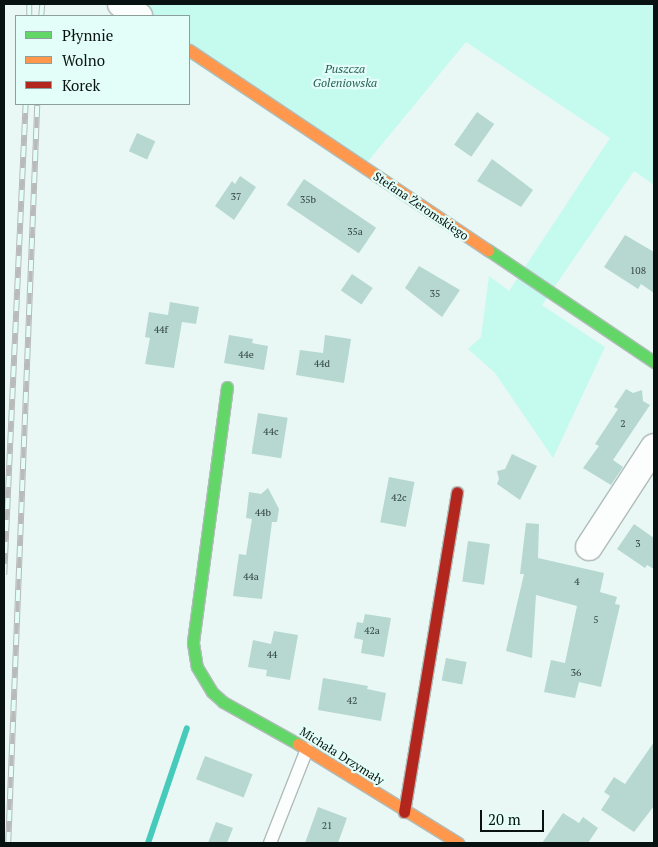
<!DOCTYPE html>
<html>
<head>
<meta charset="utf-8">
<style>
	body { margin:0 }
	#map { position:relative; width:658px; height:847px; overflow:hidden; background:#e9f8f4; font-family:"PT Serif",serif }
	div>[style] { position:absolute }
	.green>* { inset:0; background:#c5faef }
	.stream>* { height:6px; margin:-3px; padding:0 3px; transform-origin:3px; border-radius:3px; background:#46cabb }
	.building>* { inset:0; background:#b6d8d1; transform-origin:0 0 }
	.roads { filter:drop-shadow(1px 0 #b0bcb9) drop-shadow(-1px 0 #b0bcb9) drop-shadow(0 1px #b0bcb9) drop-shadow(0 -1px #b0bcb9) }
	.lane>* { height:12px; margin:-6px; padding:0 6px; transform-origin:6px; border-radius:6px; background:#fcfefd }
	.street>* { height:26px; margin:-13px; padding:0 13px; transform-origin:13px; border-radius:13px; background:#fcfefd }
	.fast>* { height:11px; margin:-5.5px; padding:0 5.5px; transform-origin:5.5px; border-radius:5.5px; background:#63d668 }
	.slow>* { height:11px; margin:-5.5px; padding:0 5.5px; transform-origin:5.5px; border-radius:5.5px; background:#ff974d }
	.jam>* { height:11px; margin:-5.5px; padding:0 5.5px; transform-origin:5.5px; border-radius:5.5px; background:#b3261e }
	.rail>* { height:5.5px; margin-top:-2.75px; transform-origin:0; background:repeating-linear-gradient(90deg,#e3fef8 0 11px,#b8bbba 0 22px); box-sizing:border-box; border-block:1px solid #b8bbba }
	span { translate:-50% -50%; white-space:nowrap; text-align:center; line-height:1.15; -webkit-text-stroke:4.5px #e3fef8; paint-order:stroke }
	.number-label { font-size:10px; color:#344440 }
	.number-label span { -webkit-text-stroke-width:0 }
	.park-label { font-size:12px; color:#296259; font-style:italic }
	.street-label { font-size:12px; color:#081210 }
	.frame { position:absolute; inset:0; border:5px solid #081210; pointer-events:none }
	.legend { position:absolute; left:15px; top:15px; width:175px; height:90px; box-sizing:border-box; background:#e3fef8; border:1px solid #8ba09b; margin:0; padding:6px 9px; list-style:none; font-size:15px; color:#081210 }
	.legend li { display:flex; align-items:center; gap:10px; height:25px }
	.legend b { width:25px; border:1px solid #8ba09b }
	.scale { position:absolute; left:480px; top:810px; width:64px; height:22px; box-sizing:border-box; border:2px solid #081210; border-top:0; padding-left:6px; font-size:15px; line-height:18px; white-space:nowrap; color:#081210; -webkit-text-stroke:4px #e3fef8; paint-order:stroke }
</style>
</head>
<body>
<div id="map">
	<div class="green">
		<i style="clip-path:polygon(104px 4px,654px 4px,654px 185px,634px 171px,542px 305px,605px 347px,553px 458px,495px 373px,468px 349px,481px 337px,489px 276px,509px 291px,610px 138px,466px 42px,360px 171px,189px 59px,189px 16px,123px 16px)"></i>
	</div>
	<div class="stream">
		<i style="left:148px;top:843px;width:121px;rotate:-71.3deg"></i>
	</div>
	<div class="building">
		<i style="left:477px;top:112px;width:21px;height:40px;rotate:35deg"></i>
		<i style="left:137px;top:133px;width:20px;height:20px;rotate:24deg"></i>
		<i style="clip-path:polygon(492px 159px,533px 190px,521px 207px,477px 181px)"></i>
		<i style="clip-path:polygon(240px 176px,256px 187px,234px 220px,215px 206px,232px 181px,235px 184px)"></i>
		<i style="left:304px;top:179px;width:87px;height:31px;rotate:34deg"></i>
		<i style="clip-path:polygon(625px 235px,654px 252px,654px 293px,641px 284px,638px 289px,604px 267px)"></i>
		<i style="clip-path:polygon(419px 266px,460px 290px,442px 317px,405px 288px)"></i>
		<i style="left:352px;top:274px;width:25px;height:20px;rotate:34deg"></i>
		<i style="clip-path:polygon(170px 302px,199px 307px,196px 324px,182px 322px,174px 368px,145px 364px,150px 338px,145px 337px,149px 312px,168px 315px)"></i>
		<i style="clip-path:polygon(229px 335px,253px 339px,252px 343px,268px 346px,264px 370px,224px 363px)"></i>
		<i style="clip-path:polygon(325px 335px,351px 339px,344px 383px,296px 375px,300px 350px,323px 353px)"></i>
		<i style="clip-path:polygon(626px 389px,633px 393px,642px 390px,643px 401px,650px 405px,613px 460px,623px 467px,611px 485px,583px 468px,599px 446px,595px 444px,618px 409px,614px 407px)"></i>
		<i style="left:258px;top:413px;width:30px;height:41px;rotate:9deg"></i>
		<i style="clip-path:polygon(512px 454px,537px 466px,520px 500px,497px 484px,499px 479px,497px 471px,505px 469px)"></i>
		<i style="left:389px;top:477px;width:26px;height:46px;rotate:11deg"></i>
		<i style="clip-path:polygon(268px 488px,279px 509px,277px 522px,272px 522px,262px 599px,233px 596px,239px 554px,246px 555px,252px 519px,246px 518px,249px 492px,261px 494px)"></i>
		<i style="clip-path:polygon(526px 523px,539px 524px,538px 558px,604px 573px,600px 592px,617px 597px,615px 604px,620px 605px,601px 687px,579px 682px,575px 698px,544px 692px,551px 660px,565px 663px,577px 606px,536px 595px,532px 658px,506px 651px,524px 574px,520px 574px)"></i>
		<i style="clip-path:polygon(634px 524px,654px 538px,654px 569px,647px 565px,645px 568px,617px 549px)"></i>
		<i style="left:468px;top:541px;width:22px;height:41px;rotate:8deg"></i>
		<i style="clip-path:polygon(365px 614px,391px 618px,384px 657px,361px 653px,363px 640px,354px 638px,357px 622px,363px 623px)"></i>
		<i style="clip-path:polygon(274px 631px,298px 635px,290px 680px,266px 676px,267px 670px,248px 667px,253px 640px,271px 644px)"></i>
		<i style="left:446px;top:658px;width:21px;height:23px;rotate:11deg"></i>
		<i style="clip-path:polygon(323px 678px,368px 686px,367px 689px,386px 693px,381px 721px,318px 710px)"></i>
		<i style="clip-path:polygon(654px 742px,654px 806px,634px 832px,601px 810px,610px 796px,604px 792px,614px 777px,625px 784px)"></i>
		<i style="left:205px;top:756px;width:51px;height:25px;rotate:21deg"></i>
		<i style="clip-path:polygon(318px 807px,347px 818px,338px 843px,305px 843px)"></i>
		<i style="clip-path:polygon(563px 813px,579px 823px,583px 817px,598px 828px,588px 843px,542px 843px)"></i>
		<i style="clip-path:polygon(216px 822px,233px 828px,227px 843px,208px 843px)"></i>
	</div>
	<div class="roads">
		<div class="lane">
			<i style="left:270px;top:843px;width:101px;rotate:-68.5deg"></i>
		</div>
		<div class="street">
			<i style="left:121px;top:4px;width:22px;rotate:34deg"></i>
			<i style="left:589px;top:547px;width:119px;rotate:-57deg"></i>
		</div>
		<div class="fast">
			<i style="left:488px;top:250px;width:200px;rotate:34deg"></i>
			<i style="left:227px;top:387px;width:258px;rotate:97.6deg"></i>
			<i style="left:193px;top:643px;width:24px;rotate:81deg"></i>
			<i style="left:197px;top:667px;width:29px;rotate:59deg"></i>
			<i style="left:212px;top:692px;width:15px;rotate:42deg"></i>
			<i style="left:223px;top:702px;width:86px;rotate:29.2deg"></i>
		</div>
		<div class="slow">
			<i style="left:189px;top:50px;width:360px;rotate:33.8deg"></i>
			<i style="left:298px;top:744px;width:188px;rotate:31.7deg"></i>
		</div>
		<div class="jam">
			<i style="left:404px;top:812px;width:324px;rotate:-80.6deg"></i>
		</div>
	</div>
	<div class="rail">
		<i style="left:29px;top:16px;width:12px;rotate:-90deg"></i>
		<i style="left:41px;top:16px;width:12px;rotate:-85deg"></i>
		<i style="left:4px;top:575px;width:471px;rotate:-87.4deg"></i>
		<i style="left:8px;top:843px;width:740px;rotate:-87.75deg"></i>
	</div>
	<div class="number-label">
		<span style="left:236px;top:197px">37</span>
		<span style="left:308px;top:200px">35b</span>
		<span style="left:355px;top:232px">35a</span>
		<span style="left:638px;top:271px">108</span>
		<span style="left:435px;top:294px">35</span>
		<span style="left:161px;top:330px">44f</span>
		<span style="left:246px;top:355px">44e</span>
		<span style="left:322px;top:364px">44d</span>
		<span style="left:623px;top:424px">2</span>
		<span style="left:271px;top:432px">44c</span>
		<span style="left:399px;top:498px">42c</span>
		<span style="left:263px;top:513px">44b</span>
		<span style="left:638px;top:544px">3</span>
		<span style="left:251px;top:577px">44a</span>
		<span style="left:577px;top:582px">4</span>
		<span style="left:596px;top:620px">5</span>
		<span style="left:372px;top:631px">42a</span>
		<span style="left:272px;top:655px">44</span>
		<span style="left:576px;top:673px">36</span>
		<span style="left:352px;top:701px">42</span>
		<span style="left:327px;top:826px">21</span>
	</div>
	<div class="park-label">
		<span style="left:345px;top:76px">Puszcza<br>Goleniowska</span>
	</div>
	<div class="street-label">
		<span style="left:421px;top:206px;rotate:34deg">Stefana Żeromskiego</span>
		<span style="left:342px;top:756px;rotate:32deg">Michała Drzymały</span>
	</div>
	<div class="frame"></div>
	<ul class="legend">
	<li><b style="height:6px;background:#63d668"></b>Płynnie</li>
	<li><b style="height:6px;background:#ff974d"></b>Wolno</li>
	<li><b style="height:6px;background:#b3261e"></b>Korek</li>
	</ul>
	<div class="scale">20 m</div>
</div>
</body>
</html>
